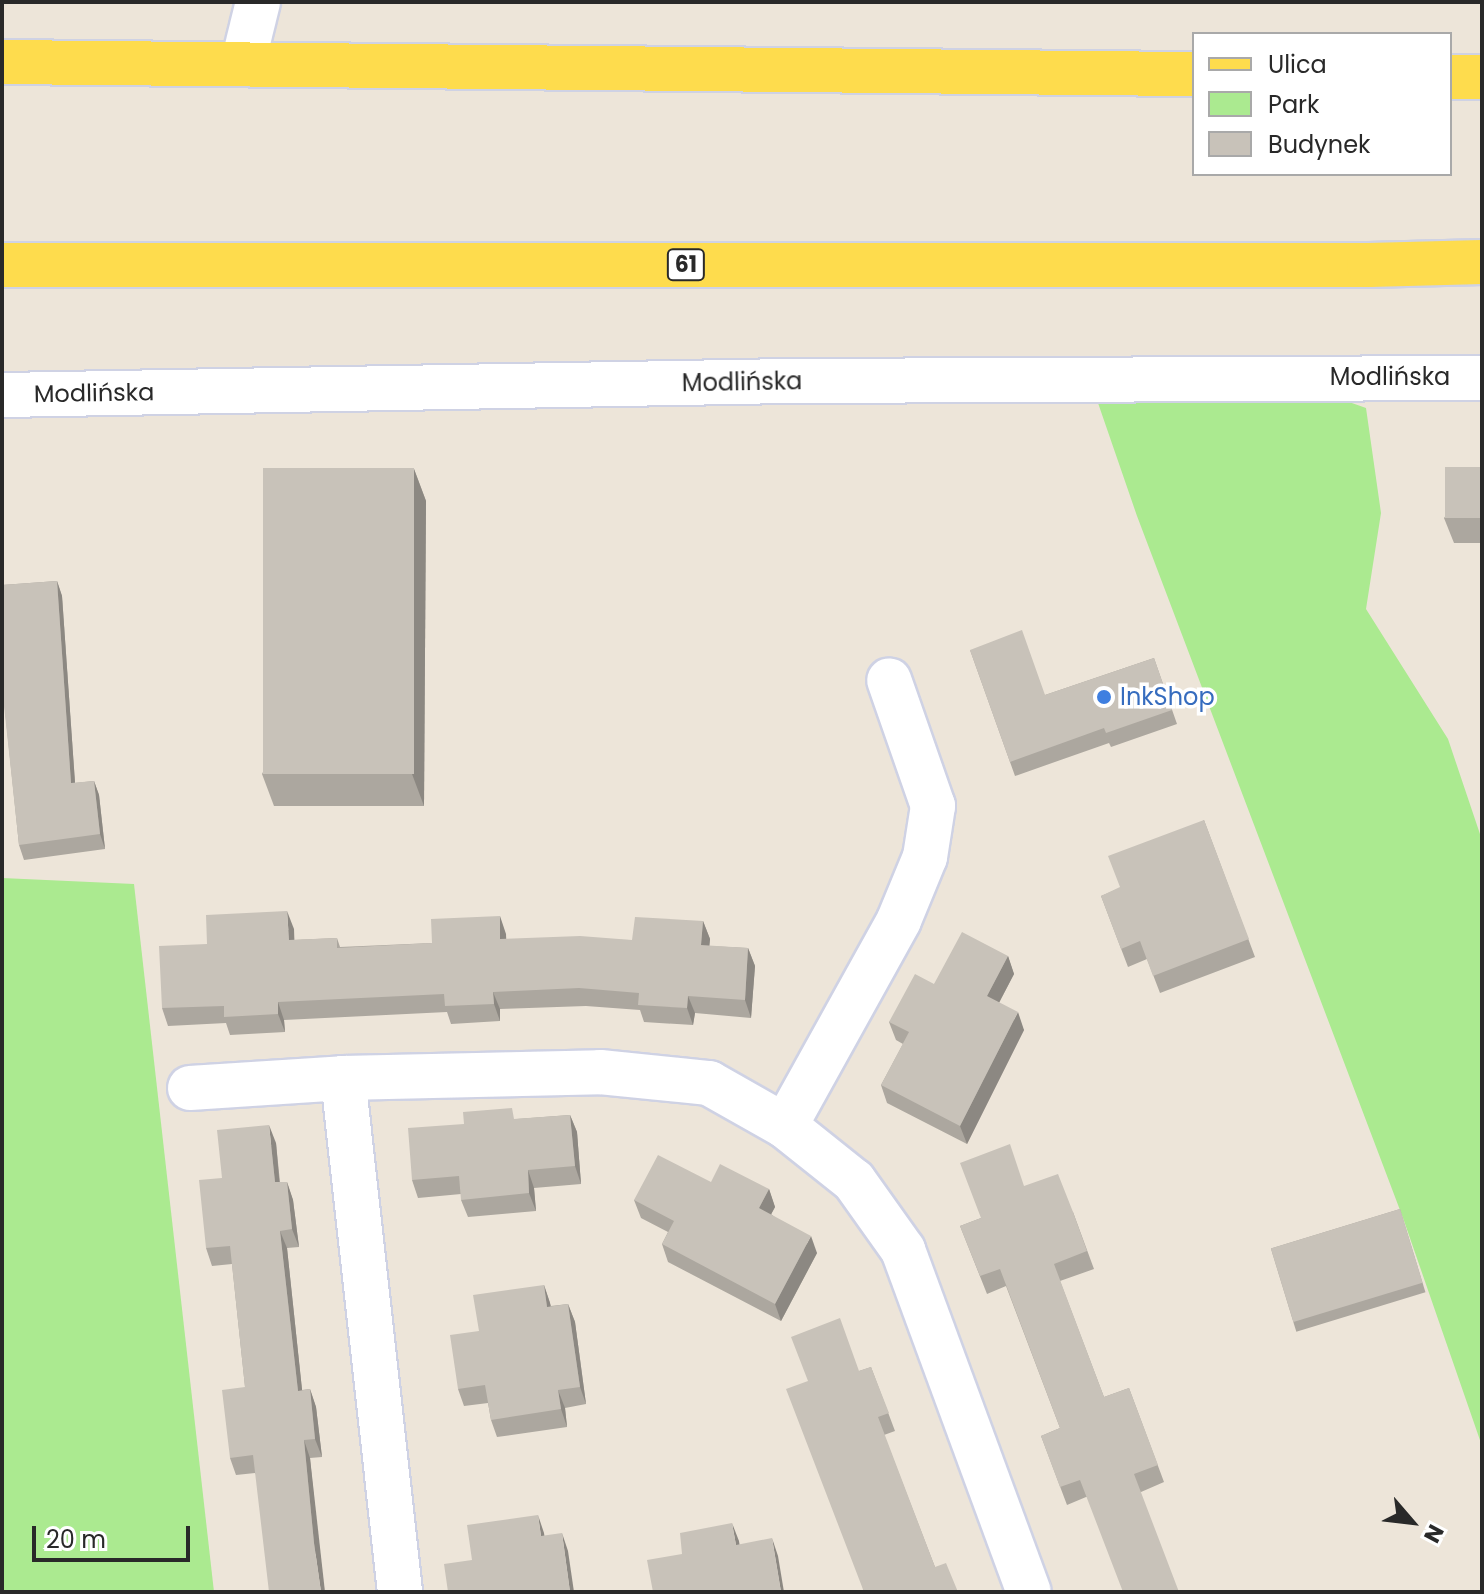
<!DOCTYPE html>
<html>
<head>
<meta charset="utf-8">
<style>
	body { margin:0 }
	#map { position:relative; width:1484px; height:1594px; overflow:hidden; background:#ede5d9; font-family:Poppins,sans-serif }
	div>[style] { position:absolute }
	.green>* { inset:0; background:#abea90 }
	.roads { filter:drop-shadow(2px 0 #cfd2e4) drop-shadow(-2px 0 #cfd2e4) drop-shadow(0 2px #cfd2e4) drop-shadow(0 -2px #cfd2e4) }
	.minor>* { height:44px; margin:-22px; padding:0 22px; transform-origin:22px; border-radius:22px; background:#fff }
	.primary>* { height:44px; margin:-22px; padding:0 22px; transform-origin:22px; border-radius:22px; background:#fedc4d }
	.wall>* { inset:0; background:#aca79f; transform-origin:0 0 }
	.shaded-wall>* { inset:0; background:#8c8882 }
	.building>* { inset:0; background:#c8c2b9; transform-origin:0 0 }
	.dots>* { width:22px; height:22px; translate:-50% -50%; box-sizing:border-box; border:4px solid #fff; border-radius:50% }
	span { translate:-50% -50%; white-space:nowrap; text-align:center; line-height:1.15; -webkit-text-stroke:7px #fff; paint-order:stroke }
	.shield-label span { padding:2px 6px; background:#fff; border:2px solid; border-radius:6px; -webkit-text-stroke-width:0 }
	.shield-label { font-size:22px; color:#292929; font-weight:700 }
	.street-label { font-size:24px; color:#292929 }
	.shop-label { font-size:24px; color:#366cbe }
	.left { translate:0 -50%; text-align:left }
	.frame { position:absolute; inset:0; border:4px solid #292929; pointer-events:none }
	.legend { position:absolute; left:1192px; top:32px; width:260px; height:144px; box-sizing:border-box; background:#fff; border:2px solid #a9a9a9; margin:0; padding:10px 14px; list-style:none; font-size:24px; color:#292929 }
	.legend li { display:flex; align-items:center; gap:16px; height:40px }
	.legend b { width:40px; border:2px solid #a9a9a9 }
	.north { position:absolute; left:1372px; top:1482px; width:80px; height:80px; -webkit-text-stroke:6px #fff; paint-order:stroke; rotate:118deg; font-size:22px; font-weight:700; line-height:32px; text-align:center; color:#292929 }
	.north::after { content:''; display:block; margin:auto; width:28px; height:36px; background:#292929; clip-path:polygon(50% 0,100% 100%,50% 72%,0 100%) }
	.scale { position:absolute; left:32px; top:1526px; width:158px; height:36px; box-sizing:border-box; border:4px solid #292929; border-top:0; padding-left:10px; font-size:24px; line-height:28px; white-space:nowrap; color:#292929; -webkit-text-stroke:6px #fff; paint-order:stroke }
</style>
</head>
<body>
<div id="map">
	<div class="green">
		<i style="clip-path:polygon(1349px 402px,1366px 408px,1381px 513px,1366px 609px,1448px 739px,1482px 840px,1482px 1446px,1403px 1218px,1137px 516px,1098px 403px)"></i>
		<i style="clip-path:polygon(2px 878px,134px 884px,214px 1592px,2px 1592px)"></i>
	</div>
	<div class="roads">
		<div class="minor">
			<i style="left:243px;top:63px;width:63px;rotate:-76.2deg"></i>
			<i style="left:2px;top:395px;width:789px;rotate:-1.02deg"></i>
			<i style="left:791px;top:381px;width:691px;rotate:-0.25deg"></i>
			<i style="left:343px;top:1078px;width:517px;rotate:83.67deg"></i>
			<i style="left:190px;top:1088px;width:153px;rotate:-3.7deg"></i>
			<i style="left:343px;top:1078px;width:257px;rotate:-1.3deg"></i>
			<i style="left:600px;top:1072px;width:110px;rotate:5.8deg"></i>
			<i style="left:709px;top:1083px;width:87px;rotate:29.5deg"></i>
			<i style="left:785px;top:1126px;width:88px;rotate:38.6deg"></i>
			<i style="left:854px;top:1181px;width:85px;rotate:54.6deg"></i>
			<i style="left:903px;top:1250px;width:364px;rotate:69.8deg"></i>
			<i style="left:785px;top:1126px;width:235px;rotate:-61deg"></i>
			<i style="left:899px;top:920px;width:68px;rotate:-67.6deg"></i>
			<i style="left:925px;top:857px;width:52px;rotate:-81.1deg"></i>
			<i style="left:933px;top:806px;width:133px;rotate:-109.2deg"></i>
		</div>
		<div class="primary">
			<i style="left:2px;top:62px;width:1192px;rotate:0.58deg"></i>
			<i style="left:1450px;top:77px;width:32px"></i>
			<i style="left:2px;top:265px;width:1367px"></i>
			<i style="left:1369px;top:265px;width:113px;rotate:-1.5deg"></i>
		</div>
	</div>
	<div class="wall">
		<i style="clip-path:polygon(1482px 467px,1482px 543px,1454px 543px,1444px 518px)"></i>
		<i style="clip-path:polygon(414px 469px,426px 501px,424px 806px,274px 806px,262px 774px)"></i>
		<i style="clip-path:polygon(57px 581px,62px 596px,75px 783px,94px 781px,99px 795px,105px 849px,24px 860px,19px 845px,4px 701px,2px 701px,2px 585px)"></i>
		<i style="clip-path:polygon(970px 650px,1045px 695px,1154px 658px,1177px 724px,1111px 747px,1109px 743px,1015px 776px)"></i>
		<i style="clip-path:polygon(1204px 820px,1255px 957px,1160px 993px,1147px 959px,1128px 967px,1101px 896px,1120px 888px)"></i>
		<i style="clip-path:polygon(703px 921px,710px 939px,709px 946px,748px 948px,755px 966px,751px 1018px,695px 1013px,693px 1025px,644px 1022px,640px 1010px,586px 1006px,500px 1009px,500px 1021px,451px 1024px,447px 1012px,284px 1020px,285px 1032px,230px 1035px,226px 1023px,168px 1026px,162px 1008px,207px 944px,294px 929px,294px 940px,337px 938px,340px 947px,432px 943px,506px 934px,506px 939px,632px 940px)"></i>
		<i style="clip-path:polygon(1008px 956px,1014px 974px,999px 1003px,1024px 1030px,967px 1144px,887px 1103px,881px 1085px,903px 1044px,896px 1040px,889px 1022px,934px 984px)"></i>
		<i style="clip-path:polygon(570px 1115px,577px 1132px,581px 1184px,534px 1188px,536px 1211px,468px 1217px,461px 1200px,461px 1194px,418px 1198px,412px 1180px,517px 1119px)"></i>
		<i style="clip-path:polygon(276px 1143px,280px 1182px,287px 1182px,293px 1200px,299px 1247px,287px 1248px,302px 1390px,310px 1389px,316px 1407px,322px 1457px,310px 1458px,320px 1560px,255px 1473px,236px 1475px,230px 1458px,245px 1387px,232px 1264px,212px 1266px,206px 1248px,222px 1178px)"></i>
		<i style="clip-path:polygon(711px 1182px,769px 1189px,775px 1207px,771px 1214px,817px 1253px,781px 1321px,668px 1262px,662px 1244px,668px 1232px,641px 1218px,634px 1200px)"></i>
		<i style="clip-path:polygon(1024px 1186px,1073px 1212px,1094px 1269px,1060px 1281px,1104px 1397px,1129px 1388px,1164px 1482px,1141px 1492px,1086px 1497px,1067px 1505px,1041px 1436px,1060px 1428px,1006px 1286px,987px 1294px,960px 1226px,981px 1218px)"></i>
		<i style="left:1400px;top:1209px;width:87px;height:135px;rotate:73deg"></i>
		<i style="clip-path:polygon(544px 1285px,551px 1306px,568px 1304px,575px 1322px,586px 1404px,565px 1408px,567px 1427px,497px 1437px,491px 1420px,488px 1403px,464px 1406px,458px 1389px,479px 1331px)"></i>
		<i style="clip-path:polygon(871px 1367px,895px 1431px,884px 1435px,935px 1567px,863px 1592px,859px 1371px)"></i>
	</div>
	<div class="shaded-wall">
		<i style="clip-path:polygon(414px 469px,426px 501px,424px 806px,412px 774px)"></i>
		<i style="clip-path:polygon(57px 581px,62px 596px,76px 797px,71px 783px)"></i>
		<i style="clip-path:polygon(94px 781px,99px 795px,105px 849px,100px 834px)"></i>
		<i style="clip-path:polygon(287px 911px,294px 929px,295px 958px,289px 940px)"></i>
		<i style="clip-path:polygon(500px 916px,506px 934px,507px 957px,500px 939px)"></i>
		<i style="clip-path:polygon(703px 921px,710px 939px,708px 963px,701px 945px)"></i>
		<i style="clip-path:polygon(748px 948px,755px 966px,751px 1018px,745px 1000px)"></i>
		<i style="clip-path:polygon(1008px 956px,1014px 974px,993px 1014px,987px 996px)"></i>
		<i style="clip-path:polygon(493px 992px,500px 1009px,500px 1021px,494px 1004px)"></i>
		<i style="clip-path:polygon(688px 996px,695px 1013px,693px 1025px,687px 1008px)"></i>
		<i style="clip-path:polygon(278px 1002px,284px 1020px,285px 1032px,278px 1014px)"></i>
		<i style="clip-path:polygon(1018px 1012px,1024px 1030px,967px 1144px,960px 1126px)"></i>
		<i style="clip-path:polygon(570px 1115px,577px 1132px,581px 1184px,575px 1166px)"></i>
		<i style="clip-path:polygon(269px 1125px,276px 1143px,281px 1200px,275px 1182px)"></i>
		<i style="clip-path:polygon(528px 1170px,534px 1188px,536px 1211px,529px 1193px)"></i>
		<i style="clip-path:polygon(287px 1182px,293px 1200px,299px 1247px,292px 1229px)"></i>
		<i style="clip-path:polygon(769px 1189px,775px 1207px,765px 1226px,759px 1208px)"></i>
		<i style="clip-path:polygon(280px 1231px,287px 1248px,304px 1408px,298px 1391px)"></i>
		<i style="clip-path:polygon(811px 1236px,817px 1253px,781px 1321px,775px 1304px)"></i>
		<i style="clip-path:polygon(544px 1285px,550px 1303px,553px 1324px,547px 1307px)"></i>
		<i style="clip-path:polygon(568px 1304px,575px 1322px,586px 1404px,580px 1387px)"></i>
		<i style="clip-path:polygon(310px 1389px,316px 1407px,322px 1457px,315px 1439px)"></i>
		<i style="clip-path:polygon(558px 1390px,565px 1408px,567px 1427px,561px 1409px)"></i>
		<i style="clip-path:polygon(304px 1440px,310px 1458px,325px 1592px,321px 1592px,314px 1543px)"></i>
		<i style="clip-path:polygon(538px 1515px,544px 1533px,547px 1553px,541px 1536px)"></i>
		<i style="clip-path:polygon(732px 1523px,739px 1541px,742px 1562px,736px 1545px)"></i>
		<i style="clip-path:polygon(562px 1533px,568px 1551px,574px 1592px,570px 1592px)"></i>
		<i style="clip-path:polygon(772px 1538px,778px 1556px,784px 1592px,781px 1592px)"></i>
	</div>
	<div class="building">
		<i style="left:1445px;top:467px;width:37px;height:51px"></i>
		<i style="left:263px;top:468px;width:151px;height:306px"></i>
		<i style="clip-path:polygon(57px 581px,71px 783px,94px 781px,100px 834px,19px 845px,2px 687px,2px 585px)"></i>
		<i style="clip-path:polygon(1022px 630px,1045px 695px,1154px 658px,1172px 710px,1106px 733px,1104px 728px,1010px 762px,970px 650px)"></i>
		<i style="clip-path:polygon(1204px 820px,1249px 939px,1153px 976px,1140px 941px,1121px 949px,1101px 896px,1120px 887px,1108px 856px)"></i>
		<i style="clip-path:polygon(287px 911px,289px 940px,337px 938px,337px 948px,432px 943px,431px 919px,500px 916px,500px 939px,580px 936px,632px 940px,635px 917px,703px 921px,701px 945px,748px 948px,745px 1000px,688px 996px,687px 1008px,638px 1005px,639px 993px,579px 988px,493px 992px,494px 1004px,445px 1006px,444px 994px,278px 1002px,278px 1014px,224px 1017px,224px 1006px,162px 1008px,159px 946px,207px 944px,206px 915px)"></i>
		<i style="clip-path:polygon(962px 932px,1008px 956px,987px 996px,1018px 1012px,960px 1126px,881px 1085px,909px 1032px,889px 1022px,915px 974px,934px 984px)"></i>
		<i style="clip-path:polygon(512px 1108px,514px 1119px,570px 1115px,575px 1166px,528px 1170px,529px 1193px,461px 1200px,459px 1176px,412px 1180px,408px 1128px,464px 1124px,463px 1112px)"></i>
		<i style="clip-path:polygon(269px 1125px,275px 1182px,287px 1182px,292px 1229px,280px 1231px,298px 1391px,310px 1389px,315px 1439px,304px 1440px,314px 1543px,321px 1592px,269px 1592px,253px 1455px,230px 1458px,222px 1390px,245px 1387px,230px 1246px,206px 1248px,199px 1180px,222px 1178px,217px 1130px)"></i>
		<i style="clip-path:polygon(1010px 1144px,1024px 1186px,1058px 1174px,1073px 1212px,1087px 1251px,1054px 1264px,1104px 1397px,1129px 1388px,1158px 1465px,1134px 1474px,1179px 1592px,1123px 1592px,1080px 1480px,1060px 1487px,1041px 1436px,1060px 1428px,1000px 1269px,980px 1276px,960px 1226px,981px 1218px,960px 1163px)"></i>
		<i style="clip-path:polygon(658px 1155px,711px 1182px,720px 1164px,769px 1189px,759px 1208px,811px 1236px,775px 1304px,662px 1244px,674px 1221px,634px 1200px)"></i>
		<i style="left:1400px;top:1209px;width:77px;height:135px;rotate:73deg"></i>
		<i style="clip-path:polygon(544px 1285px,547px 1307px,568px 1304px,580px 1387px,558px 1390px,561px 1409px,491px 1420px,485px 1385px,458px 1389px,450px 1335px,479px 1331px,473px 1295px)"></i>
		<i style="clip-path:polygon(840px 1318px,859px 1371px,871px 1367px,889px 1413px,878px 1417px,935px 1567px,946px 1563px,958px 1592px,864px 1592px,786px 1389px,808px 1381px,791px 1337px)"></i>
		<i style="clip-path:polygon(538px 1515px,541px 1536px,562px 1533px,570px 1592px,448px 1592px,444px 1564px,472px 1560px,467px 1525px)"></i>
		<i style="clip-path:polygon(732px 1523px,736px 1545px,772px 1538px,781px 1592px,653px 1592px,647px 1560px,682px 1554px,680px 1533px)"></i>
	</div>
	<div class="dots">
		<i style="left:1104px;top:697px;background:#3f7fe0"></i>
	</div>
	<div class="shield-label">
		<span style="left:686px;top:265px">61</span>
	</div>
	<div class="street-label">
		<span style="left:1390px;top:377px">Modlińska</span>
		<span style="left:742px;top:382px;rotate:-1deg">Modlińska</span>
		<span style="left:94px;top:393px;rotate:-1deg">Modlińska</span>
	</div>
	<div class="shop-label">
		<span class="left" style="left:1120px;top:697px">InkShop</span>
	</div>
	<div class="frame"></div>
	<ul class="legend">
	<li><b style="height:10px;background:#fedc4d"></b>Ulica</li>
	<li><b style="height:22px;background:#abea90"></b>Park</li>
	<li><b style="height:22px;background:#c8c2b9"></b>Budynek</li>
	</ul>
	<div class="north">N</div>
	<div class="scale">20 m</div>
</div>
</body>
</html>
